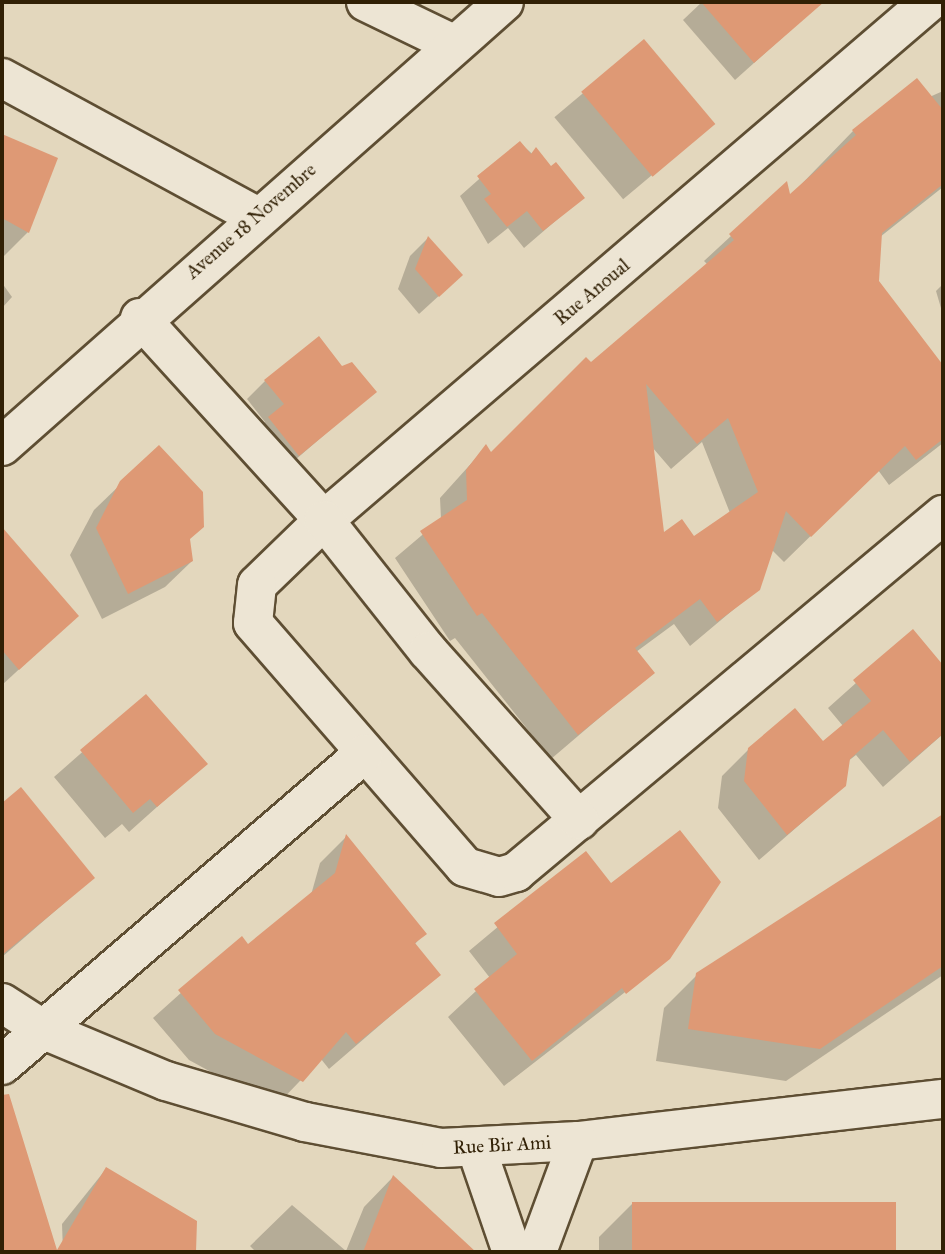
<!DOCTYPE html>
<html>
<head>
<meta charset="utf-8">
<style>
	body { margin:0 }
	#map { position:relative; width:945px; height:1254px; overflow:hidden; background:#e3d7bd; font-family:"IM FELL Great Primer",serif }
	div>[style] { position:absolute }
	.shadow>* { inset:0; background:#0003; transform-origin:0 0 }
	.building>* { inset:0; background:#de9975; transform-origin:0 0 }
	.roads { filter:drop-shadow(2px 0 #5e4e33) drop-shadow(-2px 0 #5e4e33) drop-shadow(0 2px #5e4e33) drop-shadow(0 -2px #5e4e33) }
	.street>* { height:38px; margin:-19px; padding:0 19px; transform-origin:19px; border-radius:19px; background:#ede5d4 }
	.secondary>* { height:38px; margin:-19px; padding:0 19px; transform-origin:19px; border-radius:19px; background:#ede5d4 }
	span { translate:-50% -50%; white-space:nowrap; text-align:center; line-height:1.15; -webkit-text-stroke:5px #ede5d4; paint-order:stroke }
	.street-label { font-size:19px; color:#312005 }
	.frame { position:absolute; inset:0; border:4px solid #312005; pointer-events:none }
</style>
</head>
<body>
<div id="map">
	<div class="shadow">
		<i style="clip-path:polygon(359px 2px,424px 2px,418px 8px)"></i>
		<i style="clip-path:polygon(702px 2px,790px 2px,804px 18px,735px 80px,683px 20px)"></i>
		<i style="left:644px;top:42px;width:107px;height:117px;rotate:50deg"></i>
		<i style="clip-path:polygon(evenodd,943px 91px,943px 187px,880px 237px,877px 282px,943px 368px,943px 443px,889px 485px,878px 470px,784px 562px,771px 549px,758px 589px,690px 646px,674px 624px,636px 652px,652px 673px,551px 759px,455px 638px,450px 641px,395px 558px,441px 519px,440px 498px,486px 447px,491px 455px,708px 265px,704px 261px,786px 185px,789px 197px,853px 131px,943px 91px,702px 442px,730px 513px,694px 538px,663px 535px,652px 447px,671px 469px,702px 442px)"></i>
		<i style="clip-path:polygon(2px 136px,56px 159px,28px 232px,2px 258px)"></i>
		<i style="clip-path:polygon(520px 143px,582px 198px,524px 248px,508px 228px,488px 244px,460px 196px)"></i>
		<i style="clip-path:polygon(428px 238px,442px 293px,419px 314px,398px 289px,410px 256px)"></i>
		<i style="clip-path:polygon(2px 283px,12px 297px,2px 308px)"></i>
		<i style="clip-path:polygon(943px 284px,943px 315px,936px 291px)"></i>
		<i style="clip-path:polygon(341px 368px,374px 392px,280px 473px,250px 436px,265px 422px,247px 399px,265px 381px)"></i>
		<i style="clip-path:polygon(122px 483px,192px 561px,165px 587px,102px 619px,70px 555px,94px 510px)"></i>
		<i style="clip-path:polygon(17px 547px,77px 616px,2px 685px,2px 561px)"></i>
		<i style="clip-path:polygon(913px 632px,943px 668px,938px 686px,943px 734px,883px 787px,856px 755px,847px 762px,845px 785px,759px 860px,718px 808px,722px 776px,749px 749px,822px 744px,843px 726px,828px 708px)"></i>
		<i style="clip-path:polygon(146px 696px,205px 764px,129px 832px,122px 824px,105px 838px,54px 777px)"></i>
		<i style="clip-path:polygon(21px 790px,93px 878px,2px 957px,2px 806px)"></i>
		<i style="clip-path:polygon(943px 816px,943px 975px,786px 1081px,656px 1061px,664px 1008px,697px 975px)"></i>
		<i style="clip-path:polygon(346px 837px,424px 934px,414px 945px,438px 975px,329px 1069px,321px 1059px,275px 1107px,189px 1060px,153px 1018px,241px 939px,248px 947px,311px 895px,320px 863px)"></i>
		<i style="clip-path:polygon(586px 853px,669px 958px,504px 1086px,448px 1017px,490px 978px,469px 951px)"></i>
		<i style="clip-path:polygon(21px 1137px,55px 1249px,52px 1252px,2px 1252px,2px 1155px)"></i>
		<i style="clip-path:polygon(106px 1169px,195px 1222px,195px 1252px,63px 1252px,62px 1224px)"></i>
		<i style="clip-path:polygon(393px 1177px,459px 1239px,462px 1252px,256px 1252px,250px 1246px,292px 1205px,346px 1251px,364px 1207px)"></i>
		<i style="clip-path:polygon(632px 1204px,894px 1206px,893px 1252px,599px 1252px,599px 1237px)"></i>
	</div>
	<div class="building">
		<i style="clip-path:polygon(701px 2px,824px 2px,754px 63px)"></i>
		<i style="left:644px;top:39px;width:111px;height:82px;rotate:50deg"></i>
		<i style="clip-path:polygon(evenodd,917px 78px,943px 110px,943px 184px,882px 233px,879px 281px,943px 365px,943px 439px,916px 460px,905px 446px,811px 537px,786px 511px,760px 590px,717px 622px,700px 599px,635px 648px,655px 673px,578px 735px,482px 613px,477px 616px,420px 531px,467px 500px,466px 470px,486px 444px,491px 452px,586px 357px,591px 362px,734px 240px,729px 234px,787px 181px,790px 194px,856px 135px,852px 130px,917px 78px,646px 384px,697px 444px,728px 418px,758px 492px,694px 536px,682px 519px,664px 532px,646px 384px)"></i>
		<i style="clip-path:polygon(2px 134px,58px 158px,29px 233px,2px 218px)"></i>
		<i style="clip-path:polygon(520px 141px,531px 154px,536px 147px,551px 166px,556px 162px,585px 198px,543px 231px,527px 211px,507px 227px,484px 199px,491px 194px,477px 176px)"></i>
		<i style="clip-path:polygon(428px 236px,463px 275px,439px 297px,415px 269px)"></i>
		<i style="clip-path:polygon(319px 336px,342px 366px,352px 362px,377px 392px,299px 456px,268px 417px,284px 404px,264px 380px)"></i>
		<i style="clip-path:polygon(159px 445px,203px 492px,204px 527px,190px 539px,193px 561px,128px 594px,96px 528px,120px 481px)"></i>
		<i style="clip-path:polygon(2px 527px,79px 616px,19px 670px,2px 650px)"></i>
		<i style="clip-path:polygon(913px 629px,943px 665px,943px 734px,910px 762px,883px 730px,850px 759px,846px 786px,787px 835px,744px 781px,748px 748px,795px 708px,823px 741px,871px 701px,853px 680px)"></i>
		<i style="clip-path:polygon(146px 694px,208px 764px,157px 807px,150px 799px,133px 813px,80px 750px)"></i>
		<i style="clip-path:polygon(21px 787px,95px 878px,2px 955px,2px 803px)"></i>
		<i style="clip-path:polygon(943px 814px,943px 966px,820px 1049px,688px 1029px,696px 973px)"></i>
		<i style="clip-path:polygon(680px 830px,721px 882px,670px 959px,626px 994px,622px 988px,532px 1061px,474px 989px,517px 954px,494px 923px,586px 851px,611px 883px)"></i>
		<i style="clip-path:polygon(346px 834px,427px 934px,415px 943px,441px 975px,356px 1044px,346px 1032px,303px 1082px,215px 1034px,178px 990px,242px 936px,248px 944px,335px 873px)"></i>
		<i style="clip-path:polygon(9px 1094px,57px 1250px,106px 1167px,197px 1221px,196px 1252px,2px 1252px,2px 1095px)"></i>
		<i style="clip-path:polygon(393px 1175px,476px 1252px,363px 1252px)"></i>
		<i style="left:632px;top:1202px;width:264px;height:50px"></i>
	</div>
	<div class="roads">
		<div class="street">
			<i style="left:366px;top:2px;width:97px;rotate:25.8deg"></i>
			<i style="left:929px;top:2px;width:796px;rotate:139.43deg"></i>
			<i style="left:324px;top:520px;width:93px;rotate:135.9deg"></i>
			<i style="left:257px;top:585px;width:38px;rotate:96deg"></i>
			<i style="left:253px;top:623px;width:323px;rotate:49deg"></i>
			<i style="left:465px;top:867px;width:35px;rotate:16deg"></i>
			<i style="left:499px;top:877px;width:18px;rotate:-16deg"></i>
			<i style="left:516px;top:872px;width:557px;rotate:-39.9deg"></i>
			<i style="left:2px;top:78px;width:289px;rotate:28.5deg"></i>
			<i style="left:140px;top:318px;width:273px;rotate:47.7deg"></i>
			<i style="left:324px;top:520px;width:167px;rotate:51.6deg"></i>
			<i style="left:428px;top:651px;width:227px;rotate:48.2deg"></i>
			<i style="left:2px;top:1003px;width:50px;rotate:32.7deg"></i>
			<i style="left:44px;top:1030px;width:132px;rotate:22.7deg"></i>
			<i style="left:166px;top:1081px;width:145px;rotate:16.4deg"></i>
			<i style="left:305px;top:1122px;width:138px;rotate:10.8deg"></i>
			<i style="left:441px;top:1148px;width:137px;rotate:-2.9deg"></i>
			<i style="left:578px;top:1141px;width:367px;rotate:-6.6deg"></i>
			<i style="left:2px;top:1065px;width:477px;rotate:-40.7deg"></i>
			<i style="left:477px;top:1150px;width:108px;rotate:71.1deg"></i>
			<i style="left:537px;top:1252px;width:118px;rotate:-69.7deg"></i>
		</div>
		<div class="secondary">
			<i style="left:2px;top:446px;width:670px;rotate:-41.49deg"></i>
		</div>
	</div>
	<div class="street-label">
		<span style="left:251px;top:221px;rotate:-41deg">Avenue 18 Novembre</span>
		<span style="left:592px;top:292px;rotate:-40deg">Rue Anoual</span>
		<span style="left:502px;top:1145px;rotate:-3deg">Rue Bir Ami</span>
	</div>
	<div class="frame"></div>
</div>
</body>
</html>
